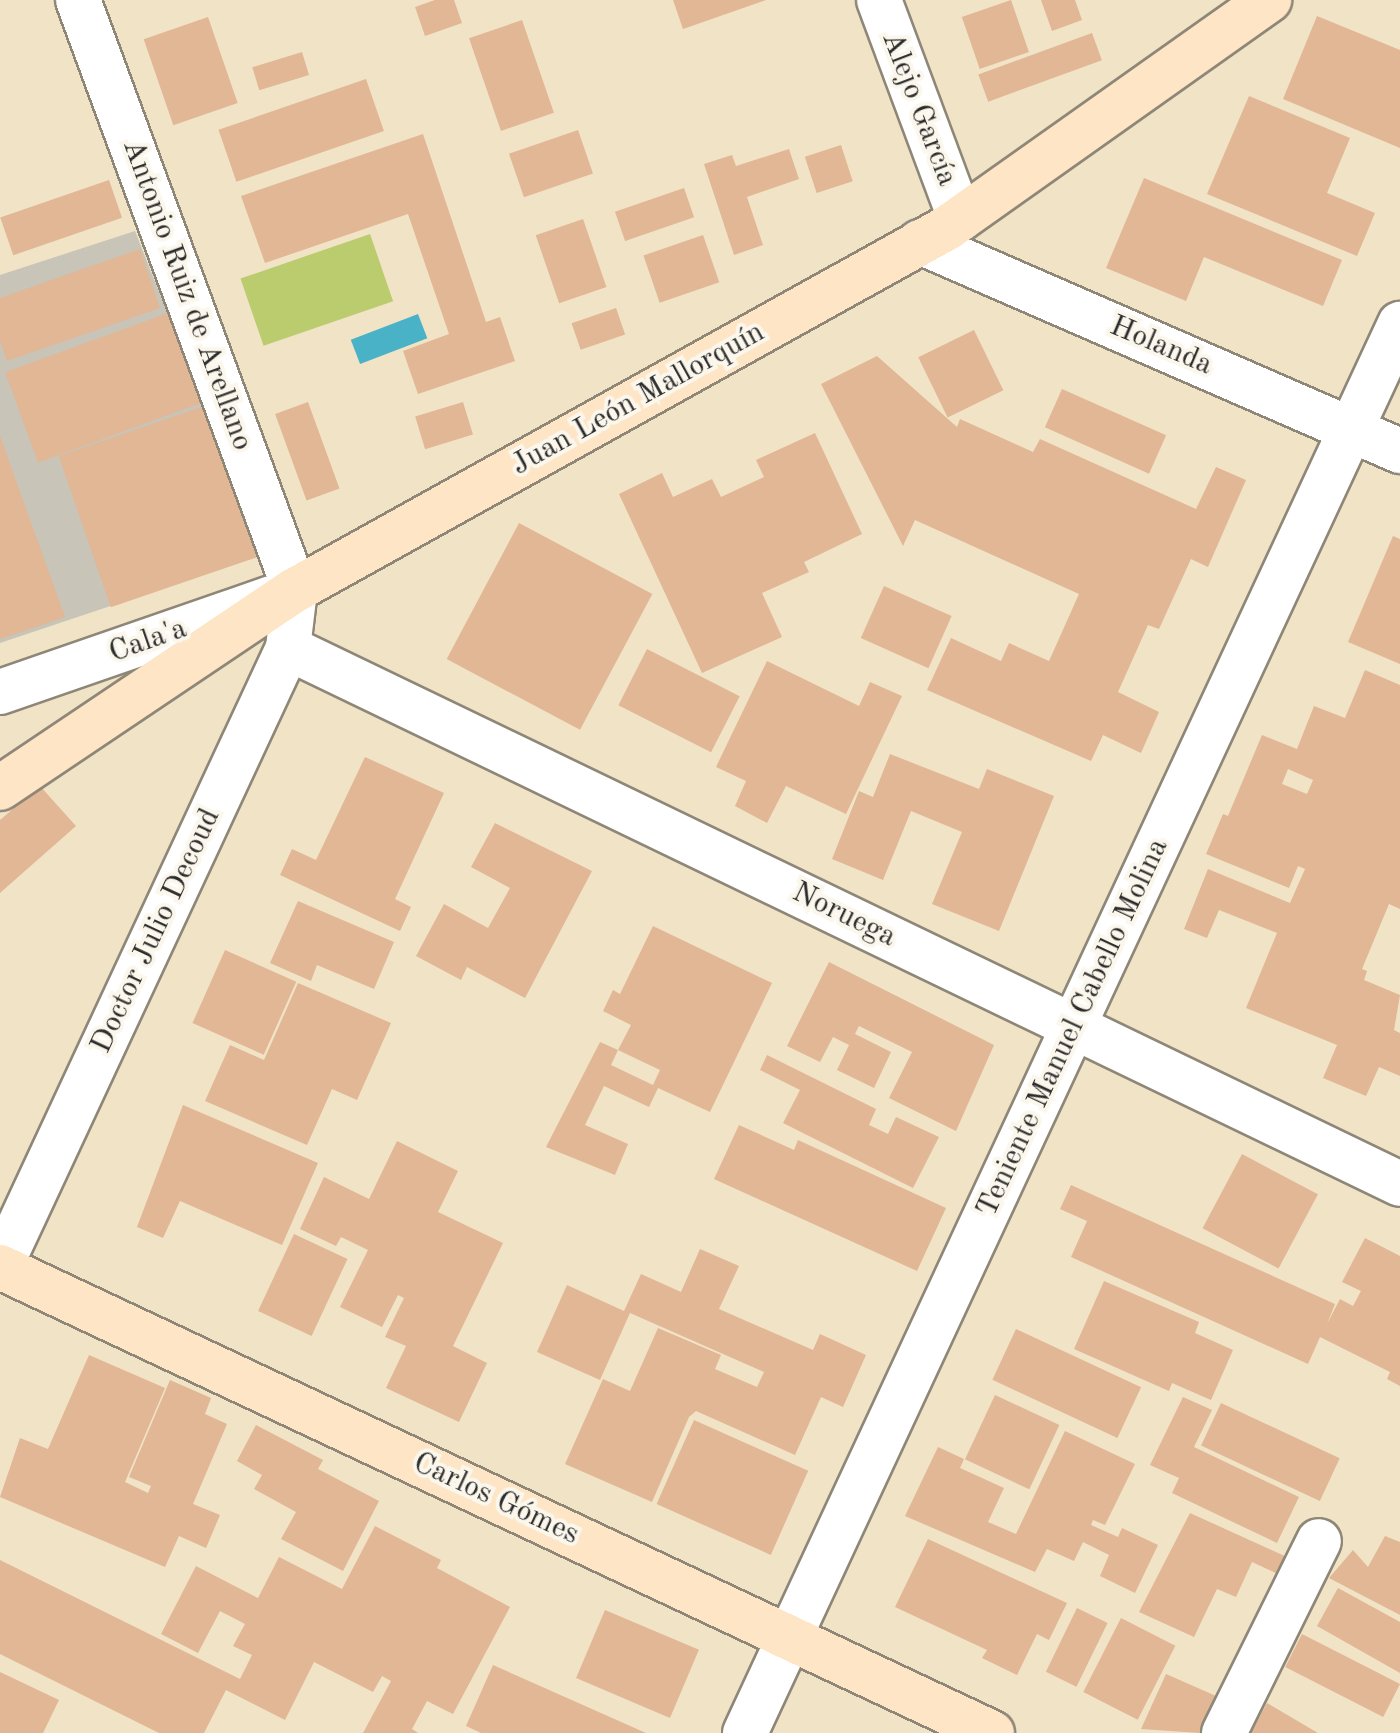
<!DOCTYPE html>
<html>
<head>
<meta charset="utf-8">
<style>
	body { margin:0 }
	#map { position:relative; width:1400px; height:1733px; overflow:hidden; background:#f1e3c6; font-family:"Old Standard TT",serif }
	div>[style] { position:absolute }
	.industrial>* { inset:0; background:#c8c4b8 }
	.green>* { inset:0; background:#bbcc6f; transform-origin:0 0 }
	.water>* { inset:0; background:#49b2c7; transform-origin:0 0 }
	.building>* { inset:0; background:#e1b795; transform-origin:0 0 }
	.roads { filter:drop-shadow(2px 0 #8e8778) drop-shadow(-2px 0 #8e8778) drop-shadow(0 2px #8e8778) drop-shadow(0 -2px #8e8778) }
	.street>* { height:44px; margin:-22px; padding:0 22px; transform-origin:22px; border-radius:22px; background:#fff }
	.secondary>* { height:44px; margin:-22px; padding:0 22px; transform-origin:22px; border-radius:22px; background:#fde5c5 }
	span { translate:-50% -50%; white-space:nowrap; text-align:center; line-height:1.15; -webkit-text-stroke:8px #fbf7ec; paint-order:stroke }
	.street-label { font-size:30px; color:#2b2b2b }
</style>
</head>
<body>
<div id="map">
	<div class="industrial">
		<i style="clip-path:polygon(135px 231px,263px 555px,0 643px,0 275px)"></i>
	</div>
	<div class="green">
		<i style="left:370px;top:234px;width:71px;height:137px;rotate:71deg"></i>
	</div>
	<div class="water">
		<i style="left:418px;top:314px;width:26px;height:72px;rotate:69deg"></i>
	</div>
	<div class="building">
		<i style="clip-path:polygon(435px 0,454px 0,462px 23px,425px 36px,415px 7px)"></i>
		<i style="clip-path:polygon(673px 0,766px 0,683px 29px)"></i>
		<i style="left:1011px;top:0;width:55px;height:52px;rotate:71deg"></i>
		<i style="clip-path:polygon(1041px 0,1075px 0,1082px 20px,1052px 31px)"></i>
		<i style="clip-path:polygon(1317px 16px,1400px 50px,1400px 148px,1283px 99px)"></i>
		<i style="left:208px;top:17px;width:91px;height:68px;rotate:71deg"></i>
		<i style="left:522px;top:20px;width:98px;height:56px;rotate:71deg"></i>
		<i style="left:1092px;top:33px;width:29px;height:121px;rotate:70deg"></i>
		<i style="left:302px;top:52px;width:24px;height:52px;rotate:73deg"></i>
		<i style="left:366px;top:79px;width:55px;height:156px;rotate:71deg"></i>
		<i style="clip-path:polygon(1249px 96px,1350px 138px,1327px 193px,1375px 213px,1357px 256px,1207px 194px)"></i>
		<i style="left:578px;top:130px;width:46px;height:73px;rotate:71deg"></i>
		<i style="clip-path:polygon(423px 134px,486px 322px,500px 317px,515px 361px,418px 394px,403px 351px,449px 334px,408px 214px,265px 263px,241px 196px)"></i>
		<i style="left:841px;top:145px;width:38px;height:38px;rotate:72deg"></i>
		<i style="clip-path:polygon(789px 149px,799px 179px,747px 197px,763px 245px,734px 255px,704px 164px,732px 155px,736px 166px)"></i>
		<i style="clip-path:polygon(1144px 178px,1342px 260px,1323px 306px,1204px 257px,1186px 301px,1106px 268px)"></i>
		<i style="left:109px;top:180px;width:40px;height:115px;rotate:71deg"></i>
		<i style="left:684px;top:188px;width:31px;height:73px;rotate:71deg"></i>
		<i style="left:583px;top:219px;width:72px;height:50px;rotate:71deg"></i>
		<i style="left:703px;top:235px;width:50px;height:63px;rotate:71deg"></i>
		<i style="clip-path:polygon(140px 249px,160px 308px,7px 361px,0 341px,0 298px)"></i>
		<i style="left:616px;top:308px;width:28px;height:47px;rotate:71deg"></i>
		<i style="left:179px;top:309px;width:96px;height:185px;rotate:70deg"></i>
		<i style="left:974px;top:330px;width:67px;height:62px;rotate:64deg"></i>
		<i style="clip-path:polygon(877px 356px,957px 427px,960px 419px,1033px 452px,1040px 439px,1196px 509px,1216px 467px,1246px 480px,1208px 567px,1191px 559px,1159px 629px,1148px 625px,1118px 692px,1159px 712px,1141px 753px,1103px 735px,1091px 761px,927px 690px,951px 638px,1001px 661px,1009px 643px,1049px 661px,1079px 594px,915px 520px,903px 546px,821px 384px)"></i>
		<i style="left:1062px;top:389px;width:114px;height:42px;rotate:24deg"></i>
		<i style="left:308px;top:402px;width:92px;height:35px;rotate:70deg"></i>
		<i style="left:463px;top:402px;width:34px;height:50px;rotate:73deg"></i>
		<i style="left:210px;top:404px;width:160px;height:160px;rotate:71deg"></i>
		<i style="clip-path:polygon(815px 433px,862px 534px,804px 562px,809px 572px,762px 593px,782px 637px,702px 673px,619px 494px,662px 473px,673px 497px,712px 479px,721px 497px,764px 477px,756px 460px)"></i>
		<i style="clip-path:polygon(0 436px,65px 617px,0 639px)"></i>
		<i style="left:519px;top:523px;width:151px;height:154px;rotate:28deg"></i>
		<i style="clip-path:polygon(1393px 536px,1400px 539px,1400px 664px,1348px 642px)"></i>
		<i style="left:884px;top:586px;width:74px;height:57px;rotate:24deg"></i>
		<i style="left:647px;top:649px;width:104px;height:63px;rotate:27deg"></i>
		<i style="clip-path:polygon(767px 661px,859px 706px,870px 682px,902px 696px,846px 814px,786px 786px,767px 823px,735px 806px,746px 781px,716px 767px)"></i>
		<i style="clip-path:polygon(evenodd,1365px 670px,1400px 685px,1400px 909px,1389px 904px,1362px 969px,1367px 971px,1364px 980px,1400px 995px,1394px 1030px,1400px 1033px,1400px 1076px,1379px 1067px,1366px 1096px,1323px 1078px,1337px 1045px,1246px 1008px,1277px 933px,1219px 910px,1207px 938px,1184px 929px,1208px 869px,1290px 903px,1305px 869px,1298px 866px,1289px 888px,1206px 854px,1223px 814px,1228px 816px,1262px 735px,1297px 749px,1314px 706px,1345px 718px,1365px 670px,1288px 769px,1313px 780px,1307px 794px,1282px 784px,1288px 769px)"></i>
		<i style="clip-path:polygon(890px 754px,979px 789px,987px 769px,1054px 796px,999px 931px,932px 904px,962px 832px,911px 811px,883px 880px,832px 859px,859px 791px,873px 797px)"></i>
		<i style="clip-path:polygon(365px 757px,444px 793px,395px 899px,411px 907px,400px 931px,280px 875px,292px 849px,316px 860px)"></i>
		<i style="clip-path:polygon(40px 786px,76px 826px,0 893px,0 820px)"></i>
		<i style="clip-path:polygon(495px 823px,592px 871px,525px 998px,467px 967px,461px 980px,416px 956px,444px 904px,488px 928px,510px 888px,471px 867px)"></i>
		<i style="clip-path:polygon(298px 901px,394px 942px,374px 989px,317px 965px,311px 981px,270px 963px)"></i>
		<i style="clip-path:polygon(evenodd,653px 926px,772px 983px,710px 1112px,658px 1088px,649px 1107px,604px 1086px,585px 1125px,628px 1144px,615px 1175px,546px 1147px,600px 1042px,618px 1050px,631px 1025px,603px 1011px,613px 990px,620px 994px,653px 926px,618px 1050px,660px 1070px,653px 1085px,611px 1065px,618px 1050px)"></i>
		<i style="left:225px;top:950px;width:78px;height:80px;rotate:24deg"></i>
		<i style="clip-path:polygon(829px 962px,994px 1045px,956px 1131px,889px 1098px,912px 1052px,859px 1026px,855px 1034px,891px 1052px,874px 1088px,837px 1070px,849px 1045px,833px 1037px,820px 1062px,787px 1046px)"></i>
		<i style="clip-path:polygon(298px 983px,391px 1023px,357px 1100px,332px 1089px,307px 1145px,205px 1101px,230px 1045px,264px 1060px)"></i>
		<i style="clip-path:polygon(767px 1055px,876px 1109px,869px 1125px,888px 1134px,896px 1117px,939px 1137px,913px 1188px,783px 1123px,800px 1090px,760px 1070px)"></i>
		<i style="clip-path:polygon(183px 1105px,318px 1163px,282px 1245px,180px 1201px,163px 1238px,137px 1227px)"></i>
		<i style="clip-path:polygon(739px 1125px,794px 1150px,798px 1140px,946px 1208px,917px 1271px,714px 1179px)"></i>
		<i style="clip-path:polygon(397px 1141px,458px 1171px,438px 1212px,503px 1243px,453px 1346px,487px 1363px,459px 1422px,386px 1388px,406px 1346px,385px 1337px,404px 1298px,398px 1295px,382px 1327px,340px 1307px,368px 1250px,341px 1237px,336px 1246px,300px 1229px,324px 1177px,369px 1199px)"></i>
		<i style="left:1242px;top:1154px;width:86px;height:84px;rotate:28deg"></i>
		<i style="clip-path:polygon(1071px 1185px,1335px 1304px,1327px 1324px,1340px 1299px,1353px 1306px,1361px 1291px,1342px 1282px,1365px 1238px,1400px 1256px,1400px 1386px,1387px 1379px,1390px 1372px,1320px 1337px,1308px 1364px,1071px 1257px,1087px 1221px,1060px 1209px)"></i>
		<i style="left:294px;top:1234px;width:59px;height:85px;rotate:25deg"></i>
		<i style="clip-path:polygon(700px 1249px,739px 1266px,719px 1309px,813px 1350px,820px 1334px,866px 1355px,843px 1407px,821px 1397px,795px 1455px,696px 1411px,689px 1417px,652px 1502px,565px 1464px,603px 1379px,630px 1391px,658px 1328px,721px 1355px,715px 1369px,757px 1387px,764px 1372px,630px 1313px,600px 1380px,537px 1352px,567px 1285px,624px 1311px,641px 1274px,681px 1292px)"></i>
		<i style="clip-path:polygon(1104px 1281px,1199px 1322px,1195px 1333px,1233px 1350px,1211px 1400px,1172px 1383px,1169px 1391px,1074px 1349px)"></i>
		<i style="left:1016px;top:1329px;width:138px;height:56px;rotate:25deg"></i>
		<i style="clip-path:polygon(89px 1355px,165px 1388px,125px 1482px,148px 1493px,151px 1486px,129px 1477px,170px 1380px,211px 1398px,205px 1414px,227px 1424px,193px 1504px,220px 1515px,206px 1548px,179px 1536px,165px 1567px,0 1497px,20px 1438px,48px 1449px)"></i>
		<i style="left:995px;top:1395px;width:71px;height:71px;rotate:25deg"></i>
		<i style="clip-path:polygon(1183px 1397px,1212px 1410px,1194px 1447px,1299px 1497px,1277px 1543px,1172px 1493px,1179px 1478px,1150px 1465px)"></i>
		<i style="left:1221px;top:1403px;width:131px;height:47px;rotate:25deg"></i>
		<i style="left:694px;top:1420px;width:125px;height:92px;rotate:24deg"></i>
		<i style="clip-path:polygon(256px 1425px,323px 1460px,318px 1469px,379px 1501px,343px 1571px,281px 1539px,296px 1512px,254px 1489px,262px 1475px,237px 1461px)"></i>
		<i style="clip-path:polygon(1065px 1431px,1135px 1464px,1105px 1525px,1093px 1520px,1091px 1525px,1118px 1537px,1122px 1528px,1158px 1545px,1135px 1593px,1100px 1576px,1109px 1555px,1083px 1542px,1074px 1561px,1047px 1549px,1035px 1572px,905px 1516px,938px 1447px,964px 1459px,960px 1468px,1004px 1488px,988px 1522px,1016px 1534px)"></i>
		<i style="clip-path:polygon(1190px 1513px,1289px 1558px,1280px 1575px,1252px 1562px,1236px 1597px,1217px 1589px,1194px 1637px,1139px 1612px)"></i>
		<i style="clip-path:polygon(375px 1526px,441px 1560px,437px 1568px,510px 1607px,453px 1714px,427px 1701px,412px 1729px,418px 1733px,363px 1733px,391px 1681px,382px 1676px,373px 1692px,314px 1662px,285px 1720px,226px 1690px,204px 1733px,159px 1733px,0 1654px,0 1560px,240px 1679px,252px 1655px,233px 1646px,245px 1624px,220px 1611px,198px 1653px,161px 1634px,196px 1566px,258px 1598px,279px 1557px,342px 1589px)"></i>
		<i style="clip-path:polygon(1385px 1536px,1400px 1542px,1400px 1615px,1329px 1578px,1353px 1550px,1368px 1567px)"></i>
		<i style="clip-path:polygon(928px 1539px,1067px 1603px,1049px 1640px,1037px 1634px,1017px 1675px,982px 1658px,987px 1650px,895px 1607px)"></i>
		<i style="clip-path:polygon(1338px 1588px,1400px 1622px,1400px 1673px,1317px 1626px)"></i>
		<i style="left:1077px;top:1608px;width:34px;height:71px;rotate:26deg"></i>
		<i style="left:605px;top:1610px;width:102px;height:74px;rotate:23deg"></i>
		<i style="left:1121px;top:1618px;width:61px;height:83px;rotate:27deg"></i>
		<i style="left:1302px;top:1634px;width:110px;height:37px;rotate:27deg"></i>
		<i style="clip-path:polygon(493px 1665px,646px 1733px,481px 1733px,466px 1726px)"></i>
		<i style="clip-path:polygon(0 1672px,59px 1700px,43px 1733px,0 1733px)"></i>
		<i style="clip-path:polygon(1166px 1674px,1216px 1696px,1200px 1733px,1141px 1729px)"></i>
		<i style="clip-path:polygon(1267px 1703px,1318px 1733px,1251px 1733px)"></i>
	</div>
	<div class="roads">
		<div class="street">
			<i style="left:879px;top:0;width:233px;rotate:69.6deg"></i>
			<i style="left:920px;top:242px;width:524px;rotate:23.53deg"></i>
			<i style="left:288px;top:648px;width:1234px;rotate:25.73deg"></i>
			<i style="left:0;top:692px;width:287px;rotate:-19.1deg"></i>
			<i style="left:0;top:1267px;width:683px;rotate:-65.05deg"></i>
			<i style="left:288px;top:648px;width:58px;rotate:-83.1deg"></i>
			<i style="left:295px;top:590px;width:629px;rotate:-110.19deg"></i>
			<i style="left:745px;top:1733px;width:1554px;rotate:-65.07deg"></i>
			<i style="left:1224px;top:1733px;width:214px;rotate:-63.7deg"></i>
		</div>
		<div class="secondary">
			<i style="left:0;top:788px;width:355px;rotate:-33.9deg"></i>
			<i style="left:295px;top:590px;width:746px;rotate:-29.04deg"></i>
			<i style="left:947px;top:228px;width:395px;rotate:-35.3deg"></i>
			<i style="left:0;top:1267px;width:1096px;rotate:25.16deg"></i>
		</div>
	</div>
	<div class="street-label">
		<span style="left:919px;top:109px;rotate:69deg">Alejo García</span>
		<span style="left:187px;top:295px;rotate:70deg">Antonio Ruiz de Arellano</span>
		<span style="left:1161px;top:346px;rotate:23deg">Holanda</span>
		<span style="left:638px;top:399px;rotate:-29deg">Juan León Mallorquín</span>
		<span style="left:148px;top:641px;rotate:-19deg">Cala'a</span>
		<span style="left:844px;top:915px;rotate:26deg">Noruega</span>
		<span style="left:156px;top:931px;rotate:-65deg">Doctor Julio Decoud</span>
		<span style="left:1073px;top:1028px;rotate:-65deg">Teniente Manuel Cabello Molina</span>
		<span style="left:496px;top:1499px;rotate:25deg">Carlos Gómes</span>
	</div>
</div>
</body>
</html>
